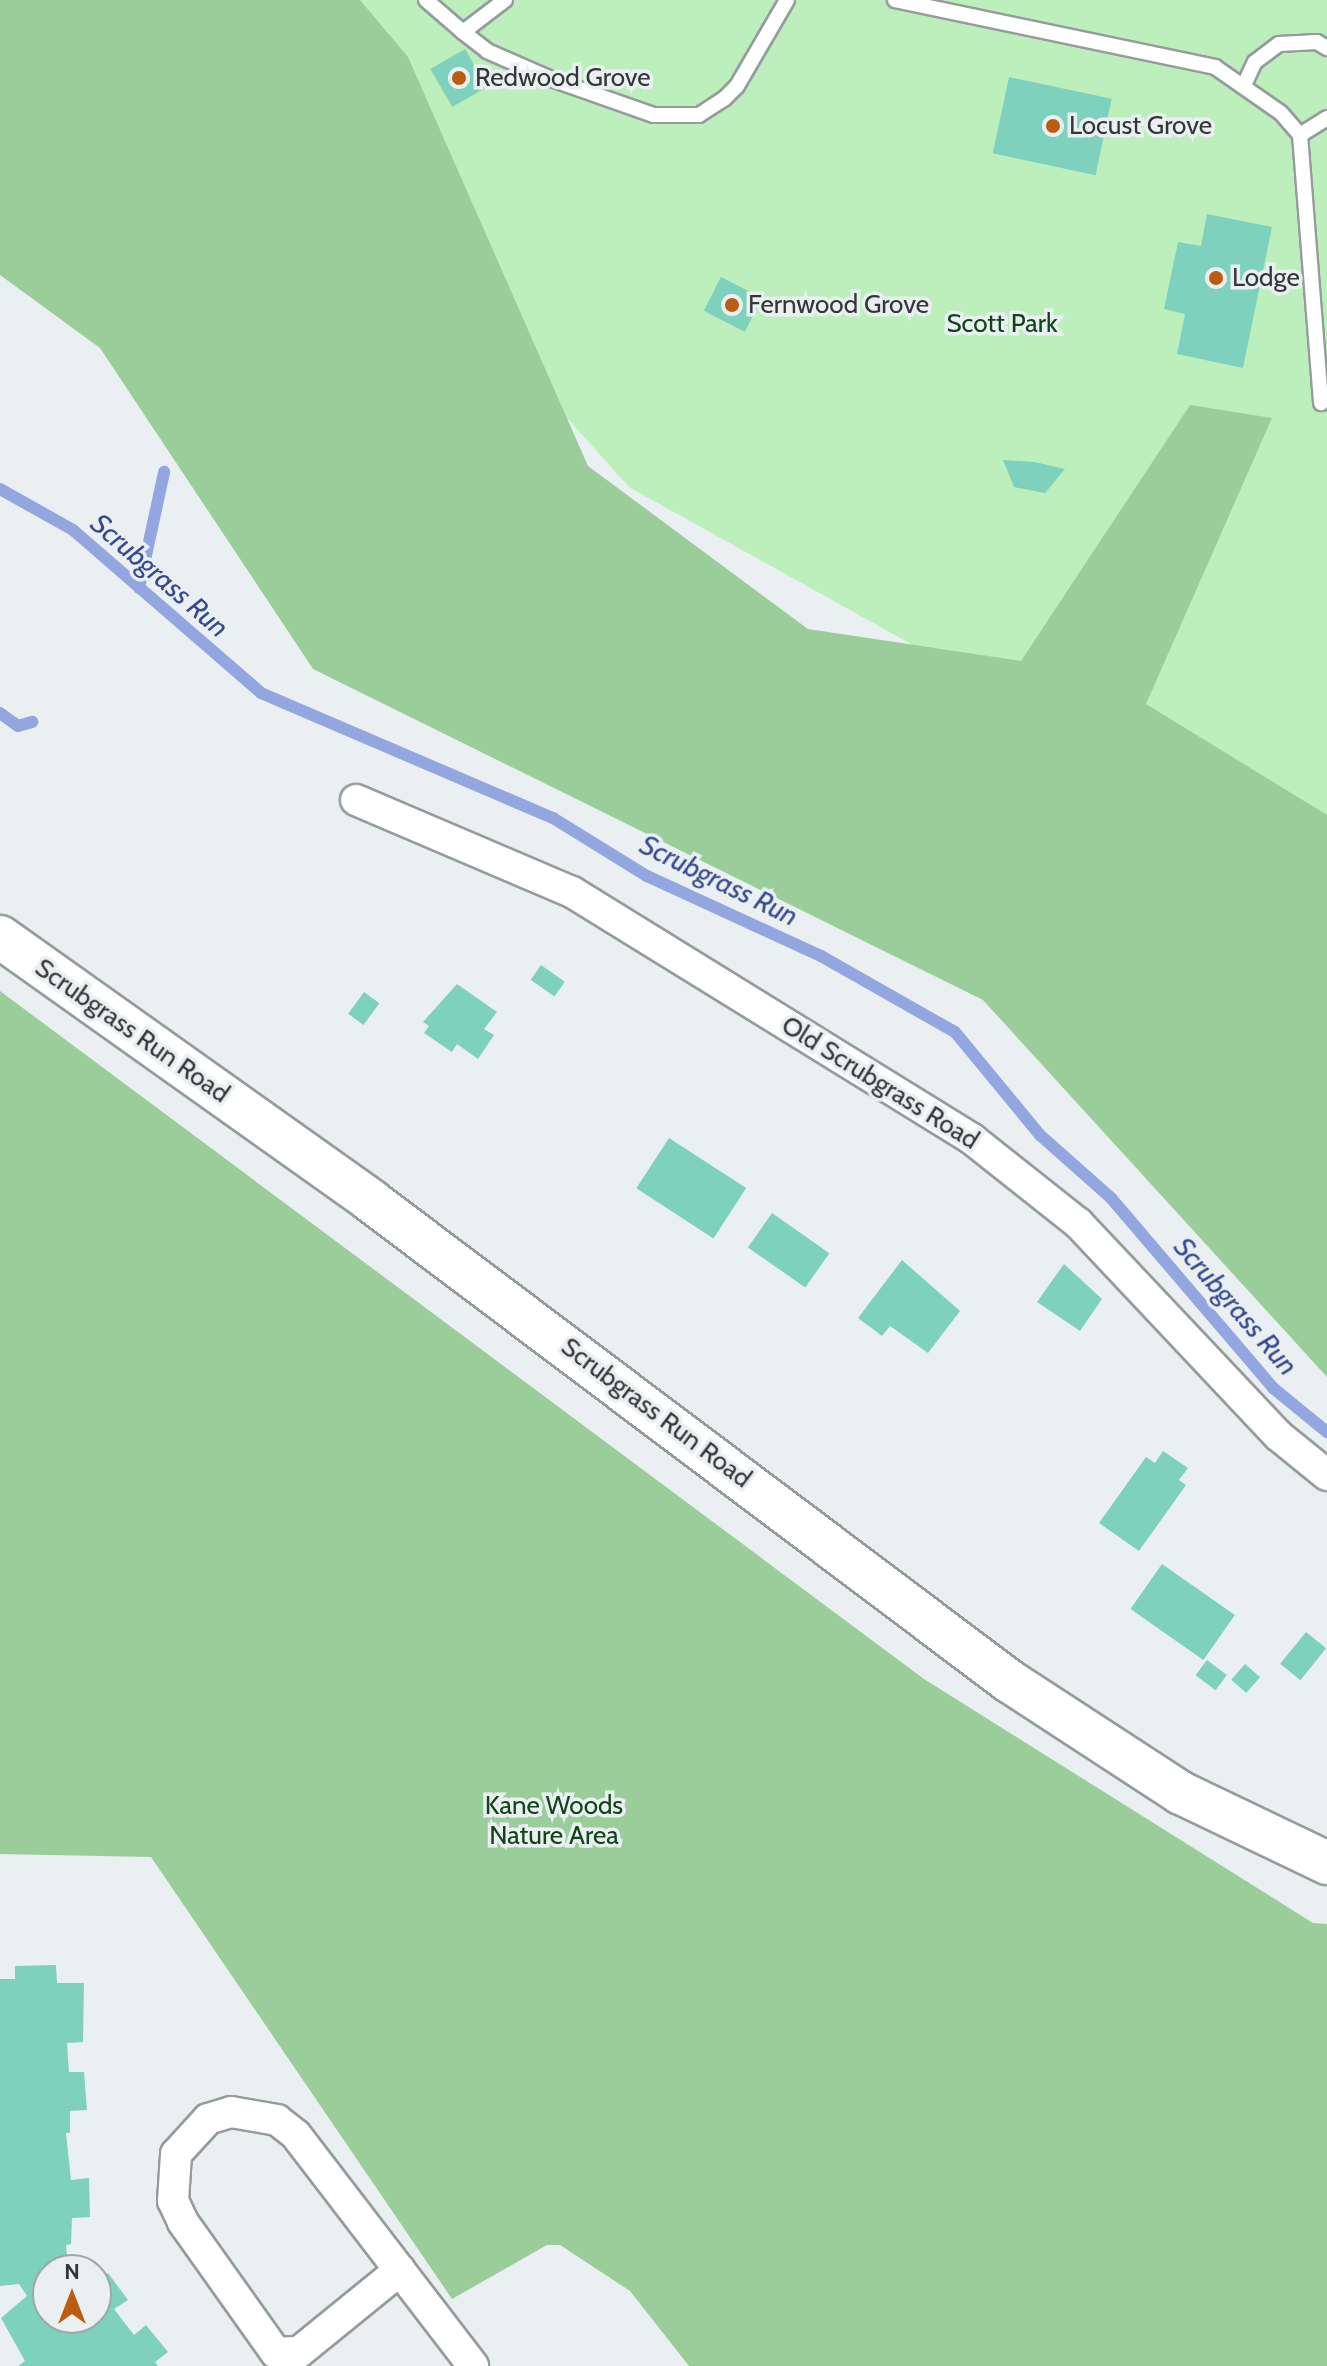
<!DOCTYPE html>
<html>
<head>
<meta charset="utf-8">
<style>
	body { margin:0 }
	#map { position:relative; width:1327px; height:2366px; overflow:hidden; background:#eaf0f1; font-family:Cabin,sans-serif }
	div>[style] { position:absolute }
	.green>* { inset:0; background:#bcefbc }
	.forest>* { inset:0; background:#9bcd9b }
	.stream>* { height:12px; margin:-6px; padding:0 6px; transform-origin:6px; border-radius:6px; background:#93a6e0 }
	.building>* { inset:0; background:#7ed1bc; transform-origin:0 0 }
	.roads { filter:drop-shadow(2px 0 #969b9c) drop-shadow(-2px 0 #969b9c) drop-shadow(0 2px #969b9c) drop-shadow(0 -2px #969b9c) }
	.lane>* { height:14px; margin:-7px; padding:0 7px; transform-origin:7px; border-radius:7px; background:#fff }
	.street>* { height:30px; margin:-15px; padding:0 15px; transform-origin:15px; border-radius:15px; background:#fff }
	.secondary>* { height:42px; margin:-21px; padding:0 21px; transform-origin:21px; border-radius:21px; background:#fff }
	.dots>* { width:22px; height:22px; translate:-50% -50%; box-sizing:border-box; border:4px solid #eaf0f1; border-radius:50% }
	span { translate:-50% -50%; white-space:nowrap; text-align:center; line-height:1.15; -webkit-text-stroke:7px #eaf0f1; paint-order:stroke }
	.poi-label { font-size:26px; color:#343637 }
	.left { translate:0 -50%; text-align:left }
	.park-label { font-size:26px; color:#114517 }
	.street-label { font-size:26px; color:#343637 }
	.water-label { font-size:28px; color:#37498f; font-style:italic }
	.north { position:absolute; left:32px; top:2254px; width:80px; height:80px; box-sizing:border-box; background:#eaf0f1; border:2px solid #a1a6a7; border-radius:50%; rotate:0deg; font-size:22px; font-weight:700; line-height:32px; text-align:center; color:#343637 }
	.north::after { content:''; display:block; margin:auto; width:28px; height:36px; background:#ba5c11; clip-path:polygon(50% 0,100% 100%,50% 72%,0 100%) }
</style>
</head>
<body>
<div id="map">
	<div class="green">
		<i style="clip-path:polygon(191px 0,1327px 0,1327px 876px,629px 487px)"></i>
	</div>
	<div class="forest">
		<i style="clip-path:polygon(0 0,360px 0,408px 57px,588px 466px,808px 629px,1021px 661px,1190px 405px,1272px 418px,1146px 704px,1327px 815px,1327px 1377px,983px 1000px,313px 669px,100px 348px,0 275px)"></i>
		<i style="clip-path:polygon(0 991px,924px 1679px,1313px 1923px,1327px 1924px,1327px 2366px,689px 2366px,630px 2291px,560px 2245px,547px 2245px,452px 2299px,151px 1857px,0 1854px)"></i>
	</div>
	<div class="stream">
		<i style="left:0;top:489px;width:84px;rotate:29.3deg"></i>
		<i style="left:73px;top:530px;width:249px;rotate:40.9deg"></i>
		<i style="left:261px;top:693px;width:318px;rotate:23.2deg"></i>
		<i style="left:553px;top:818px;width:110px;rotate:31.7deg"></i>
		<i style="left:647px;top:876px;width:192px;rotate:24.7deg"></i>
		<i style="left:821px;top:956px;width:154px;rotate:29.6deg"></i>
		<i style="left:955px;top:1032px;width:134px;rotate:50.5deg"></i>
		<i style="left:1040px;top:1135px;width:95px;rotate:41.6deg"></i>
		<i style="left:1111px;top:1198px;width:250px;rotate:49.5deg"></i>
		<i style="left:1273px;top:1388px;width:70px;rotate:39.2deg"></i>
		<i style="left:139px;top:588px;width:119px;rotate:-77.8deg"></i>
		<i style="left:0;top:713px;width:22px;rotate:36deg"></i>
		<i style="left:18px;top:726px;width:15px;rotate:-16deg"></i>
	</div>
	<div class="building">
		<i style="left:465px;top:49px;width:44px;height:40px;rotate:60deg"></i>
		<i style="left:1009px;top:77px;width:105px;height:78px;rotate:12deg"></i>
		<i style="clip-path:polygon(1207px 214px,1272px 227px,1243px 368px,1177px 354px,1185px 314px,1164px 309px,1178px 242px,1201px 246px)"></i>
		<i style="left:721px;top:277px;width:46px;height:38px;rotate:27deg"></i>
		<i style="clip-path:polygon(1003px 460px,1035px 462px,1065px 469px,1045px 493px,1014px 487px)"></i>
		<i style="left:541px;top:965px;width:29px;height:18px;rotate:35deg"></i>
		<i style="clip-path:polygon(457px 984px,497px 1012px,484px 1029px,494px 1035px,478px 1059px,457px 1044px,452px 1052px,424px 1033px,429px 1026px,423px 1022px)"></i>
		<i style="left:364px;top:992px;width:19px;height:27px;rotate:36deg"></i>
		<i style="left:669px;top:1138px;width:92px;height:60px;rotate:33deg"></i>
		<i style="left:772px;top:1213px;width:70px;height:42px;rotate:35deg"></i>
		<i style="clip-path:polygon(902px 1260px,960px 1311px,928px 1353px,890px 1326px,882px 1336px,858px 1318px)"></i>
		<i style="clip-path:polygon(1064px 1264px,1102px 1299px,1080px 1331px,1037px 1302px)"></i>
		<i style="clip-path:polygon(1163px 1451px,1188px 1468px,1179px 1480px,1186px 1485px,1139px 1551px,1099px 1523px,1146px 1457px,1155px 1463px)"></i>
		<i style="left:1162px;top:1564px;width:89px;height:55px;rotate:35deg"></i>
		<i style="left:1306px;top:1632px;width:26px;height:41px;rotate:39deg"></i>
		<i style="left:1207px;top:1660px;width:25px;height:19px;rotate:37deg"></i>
		<i style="left:1245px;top:1664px;width:20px;height:21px;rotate:41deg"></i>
		<i style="clip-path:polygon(56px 1965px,57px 1983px,84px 1983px,83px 2042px,67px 2043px,69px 2072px,84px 2072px,87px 2110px,70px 2111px,70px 2133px,66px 2133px,71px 2180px,89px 2178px,90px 2217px,72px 2218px,71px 2244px,66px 2245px,68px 2262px,80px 2270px,48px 2270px,48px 2318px,96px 2318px,96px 2280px,108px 2273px,128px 2300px,114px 2309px,134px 2335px,146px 2325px,168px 2352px,155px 2362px,158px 2366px,18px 2366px,25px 2361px,1px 2318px,27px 2296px,19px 2284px,0 2286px,0 1979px,15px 1979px,15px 1966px)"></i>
	</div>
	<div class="roads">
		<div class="lane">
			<i style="left:426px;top:0;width:49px;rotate:40.9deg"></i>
			<i style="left:505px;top:0;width:53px;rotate:142.7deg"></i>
			<i style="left:463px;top:32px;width:31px;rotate:38deg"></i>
			<i style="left:487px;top:51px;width:70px;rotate:23.6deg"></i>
			<i style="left:551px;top:79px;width:109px;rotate:19.3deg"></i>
			<i style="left:654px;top:115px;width:45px"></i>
			<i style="left:699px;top:115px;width:30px;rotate:-33deg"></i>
			<i style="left:724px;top:99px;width:18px;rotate:-45deg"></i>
			<i style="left:737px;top:86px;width:99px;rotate:-59.8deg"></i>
			<i style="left:895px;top:0;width:327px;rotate:11.8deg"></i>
			<i style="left:1215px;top:67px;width:80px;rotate:34.9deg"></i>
			<i style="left:1281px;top:113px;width:29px;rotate:49deg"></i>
			<i style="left:1300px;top:135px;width:269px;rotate:85.5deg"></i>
			<i style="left:1245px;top:83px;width:23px;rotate:-65deg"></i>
			<i style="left:1255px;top:62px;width:30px;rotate:-37deg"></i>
			<i style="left:1279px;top:44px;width:38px;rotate:-3deg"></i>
			<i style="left:1317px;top:42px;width:12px;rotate:31deg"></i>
			<i style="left:1300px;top:135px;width:32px;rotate:-32deg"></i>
		</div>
		<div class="street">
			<i style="left:356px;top:800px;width:235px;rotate:23.1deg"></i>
			<i style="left:572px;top:892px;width:470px;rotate:31.7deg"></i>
			<i style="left:972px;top:1139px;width:135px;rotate:38.4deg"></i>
			<i style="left:1078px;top:1223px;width:293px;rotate:46.7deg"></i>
			<i style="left:1279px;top:1436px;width:62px;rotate:39.1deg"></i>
			<i style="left:400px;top:2270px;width:130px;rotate:140.9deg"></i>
			<i style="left:299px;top:2352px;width:23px;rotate:178deg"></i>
			<i style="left:276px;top:2353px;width:161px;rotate:-125.4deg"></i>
			<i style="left:183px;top:2222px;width:23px;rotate:-115deg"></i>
			<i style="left:173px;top:2201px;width:47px;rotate:-86.3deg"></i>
			<i style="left:176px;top:2154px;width:47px;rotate:-47.6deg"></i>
			<i style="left:208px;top:2119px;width:24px;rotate:-17deg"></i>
			<i style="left:231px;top:2112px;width:47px;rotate:9.9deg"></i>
			<i style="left:277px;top:2120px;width:24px;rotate:38deg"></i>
			<i style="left:296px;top:2135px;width:291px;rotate:52.5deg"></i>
		</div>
		<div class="secondary">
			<i style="left:0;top:937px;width:455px;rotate:35.4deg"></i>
			<i style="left:371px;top:1201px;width:798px;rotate:36.96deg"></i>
			<i style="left:1009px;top:1681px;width:205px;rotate:33.1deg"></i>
			<i style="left:1181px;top:1793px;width:162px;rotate:25.6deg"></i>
		</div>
	</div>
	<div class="dots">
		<i style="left:459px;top:78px;background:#ba5c11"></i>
		<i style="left:1053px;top:126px;background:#ba5c11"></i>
		<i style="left:1216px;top:278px;background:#ba5c11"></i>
		<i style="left:732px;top:305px;background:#ba5c11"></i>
	</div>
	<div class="poi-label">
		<span class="left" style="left:475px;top:78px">Redwood Grove</span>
		<span class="left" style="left:1069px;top:126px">Locust Grove</span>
		<span class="left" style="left:1232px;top:278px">Lodge</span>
		<span class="left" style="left:748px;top:305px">Fernwood Grove</span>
	</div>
	<div class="park-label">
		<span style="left:1002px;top:324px">Scott Park</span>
		<span style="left:554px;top:1821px">Kane Woods<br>Nature Area</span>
	</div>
	<div class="street-label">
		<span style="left:132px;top:1031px;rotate:35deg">Scrubgrass Run Road</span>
		<span style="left:880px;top:1083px;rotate:32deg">Old Scrubgrass Road</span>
		<span style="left:656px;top:1413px;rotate:37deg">Scrubgrass Run Road</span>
	</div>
	<div class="water-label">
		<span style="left:160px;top:575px;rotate:41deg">Scrubgrass Run</span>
		<span style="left:719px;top:880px;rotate:26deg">Scrubgrass Run</span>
		<span style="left:1236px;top:1306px;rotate:49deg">Scrubgrass Run</span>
	</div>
	<div class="north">N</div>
</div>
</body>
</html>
